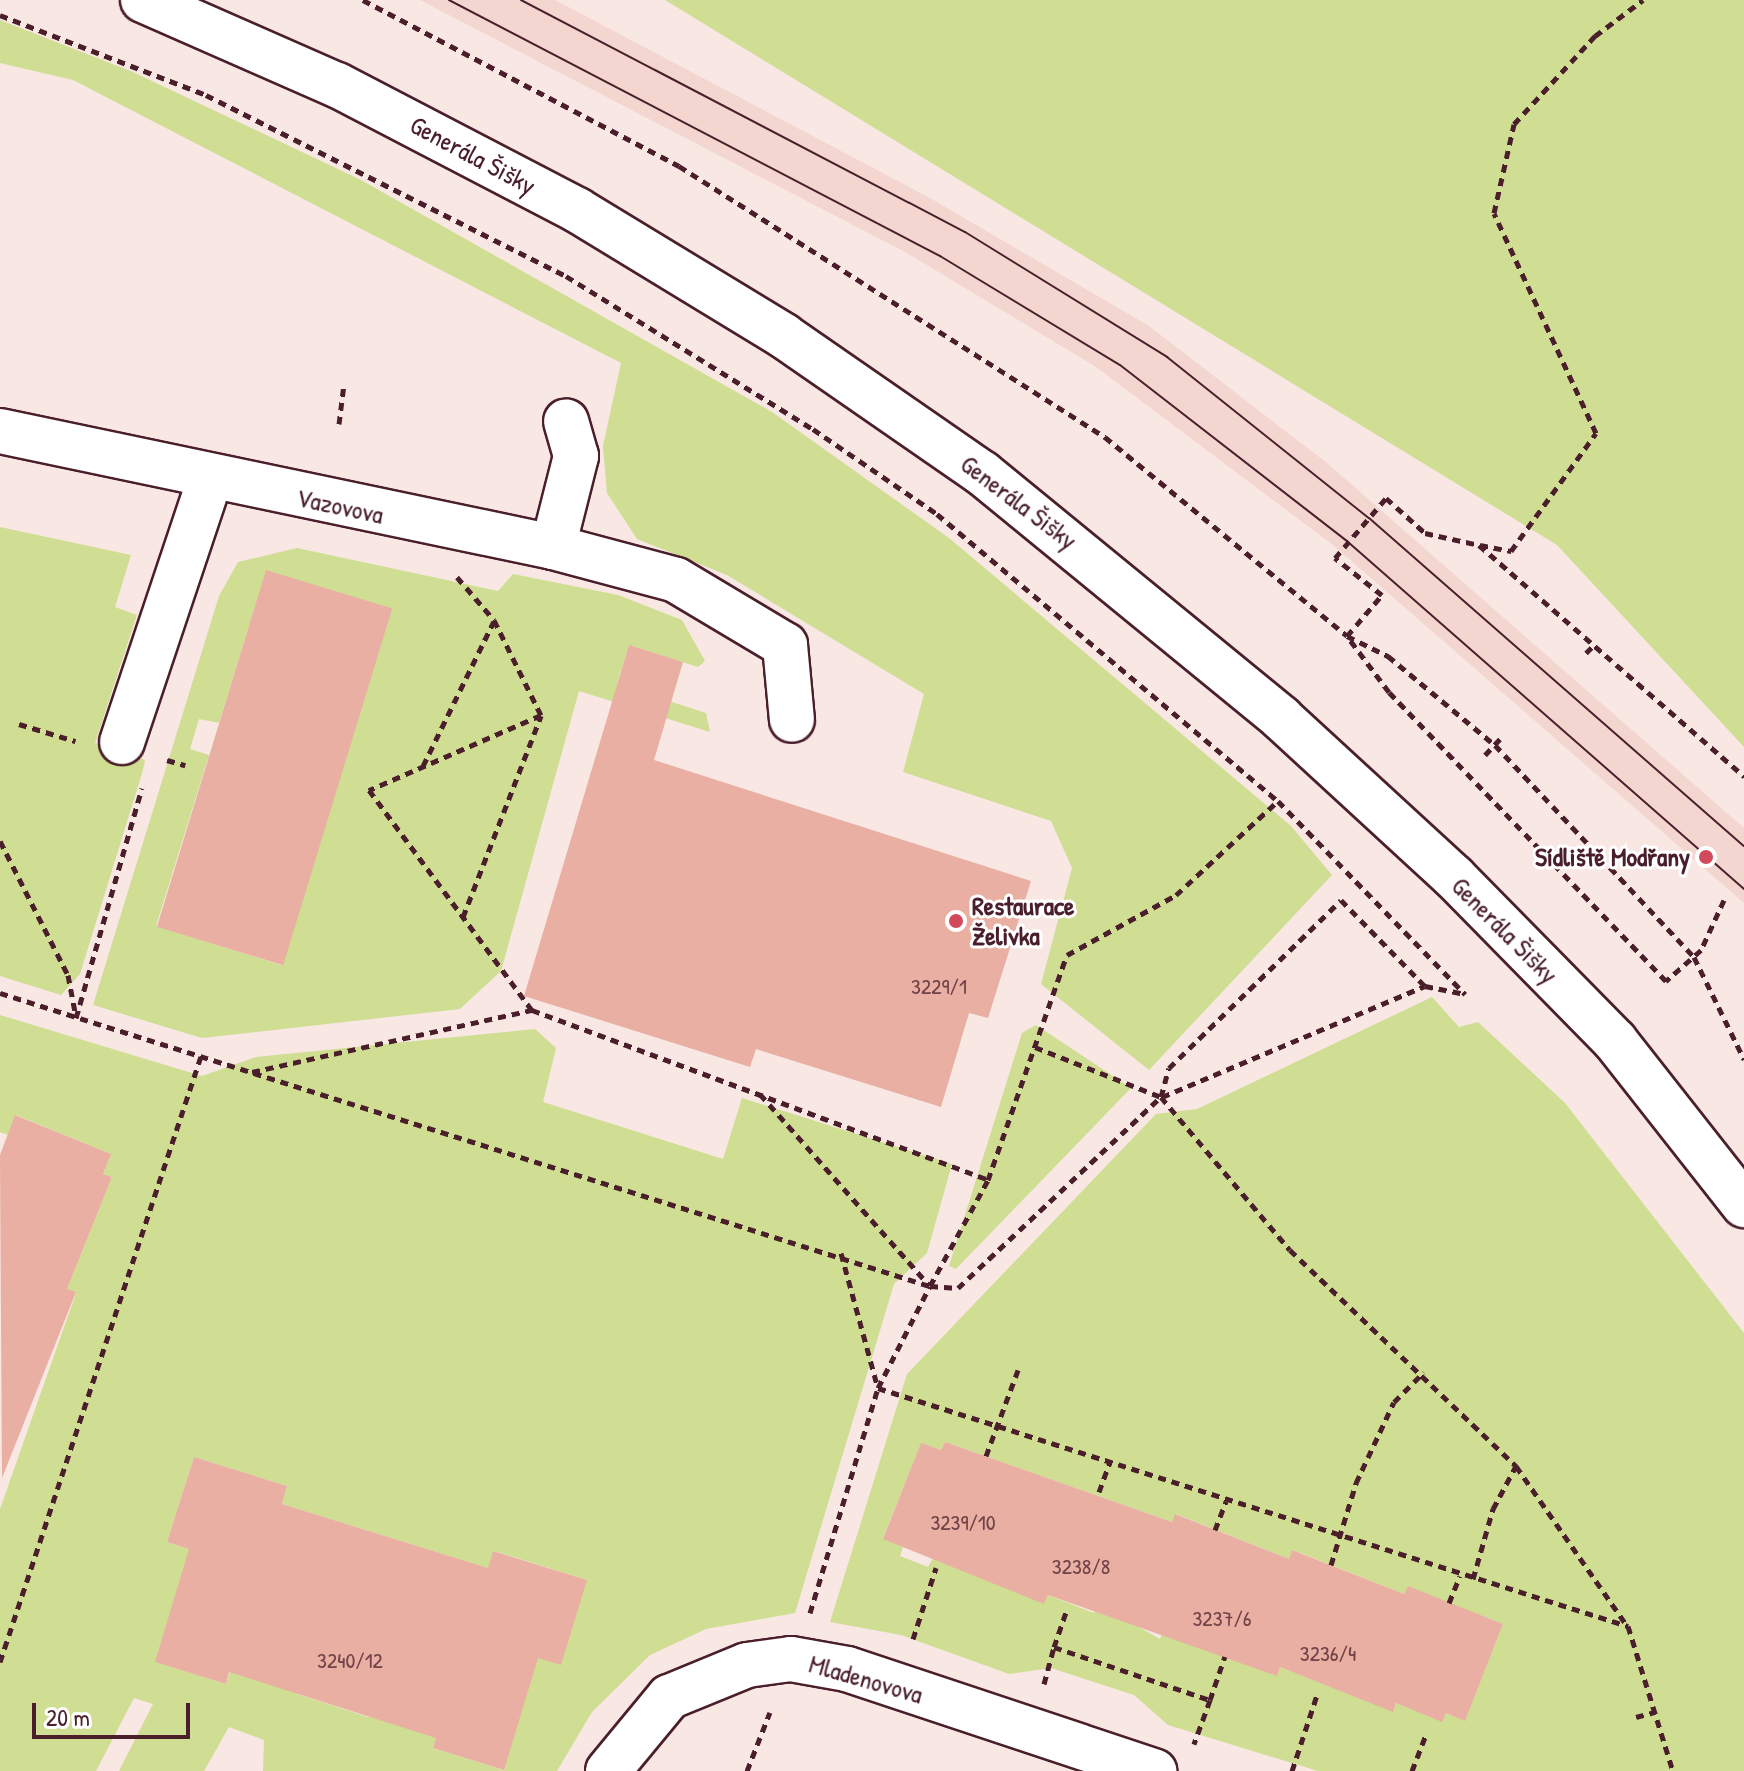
<!DOCTYPE html>
<html>
<head>
<meta charset="utf-8">
<style>
	body { margin:0 }
	#map { position:relative; width:1744px; height:1771px; overflow:hidden; background:#f8e7e3; font-family:"Patrick Hand",sans-serif }
	div>[style] { position:absolute }
	.built>* { inset:0; background:#f3d6d0 }
	.green>* { inset:0; background:#cfde92 }
	.building>* { inset:0; background:#e8afa2; transform-origin:0 0 }
	.path>* { height:5px; margin-top:-2.5px; transform-origin:0; background:repeating-linear-gradient(90deg,#4a1f2b 0 8px,transparent 0 14px) }
	.roads { filter:drop-shadow(2px 0 #4a1f2b) drop-shadow(-2px 0 #4a1f2b) drop-shadow(0 2px #4a1f2b) drop-shadow(0 -2px #4a1f2b) }
	.minor>* { height:44px; margin:-22px; padding:0 22px; transform-origin:22px; border-radius:22px; background:#fff }
	.major>* { height:44px; margin:-22px; padding:0 22px; transform-origin:22px; border-radius:22px; background:#fff }
	.tram>* { height:2px; margin:-1px; padding:0 1px; transform-origin:1px; border-radius:1px; background:#4a1f2b }
	.dots>* { width:22px; height:22px; translate:-50% -50%; box-sizing:border-box; border:4px solid #fff; border-radius:50% }
	span { translate:-50% -50%; white-space:nowrap; text-align:center; line-height:1.15; -webkit-text-stroke:6px #fff; paint-order:stroke }
	.number-label { font-size:22px; color:#724349 }
	.number-label span { -webkit-text-stroke-width:0 }
	.street-label { font-size:26px; color:#4a1f2b }
	.poi-label { font-size:26px; color:#4a1f2b; font-weight:700 }
	.right { translate:-100% -50%; text-align:right }
	.left { translate:0 -50%; text-align:left }
	.scale { position:absolute; left:32px; top:1703px; width:158px; height:36px; box-sizing:border-box; border:4px solid #4a1f2b; border-top:0; padding-left:10px; font-size:24px; line-height:28px; white-space:nowrap; color:#4a1f2b; -webkit-text-stroke:6px #fff; paint-order:stroke }
</style>
</head>
<body>
<div id="map">
	<div class="built">
		<i style="clip-path:polygon(420px 0,555px 0,930px 198px,1149px 326px,1327px 463px,1744px 828px,1744px 903px,1333px 545px,1096px 367px,907px 253px)"></i>
	</div>
	<div class="green">
		<i style="clip-path:polygon(665px 0,1744px 0,1744px 747px,1557px 545px)"></i>
		<i style="clip-path:polygon(0 20px,133px 72px,361px 180px,772px 412px,949px 538px,1291px 826px,1332px 875px,1149px 1070px,1041px 984px,1072px 868px,1051px 821px,903px 772px,924px 694px,727px 575px,637px 539px,607px 493px,603px 446px,621px 363px,73px 80px,0 63px)"></i>
		<i style="clip-path:polygon(0 527px,131px 555px,115px 607px,137px 615px,95px 743px,145px 760px,143px 770px,80px 974px,61px 995px,0 976px)"></i>
		<i style="clip-path:polygon(evenodd,297px 548px,498px 591px,513px 574px,618px 595px,682px 620px,705px 661px,698px 667px,629px 645px,617px 684px,706px 713px,710px 732px,579px 691px,501px 971px,460px 1009px,202px 1038px,93px 1005px,219px 596px,238px 562px,297px 548px,266px 571px,391px 610px,281px 965px,156px 926px,209px 755px,190px 749px,199px 719px,219px 723px,266px 571px)"></i>
		<i style="clip-path:polygon(evenodd,1432px 997px,1459px 1027px,1478px 1022px,1565px 1103px,1744px 1333px,1744px 1771px,1318px 1771px,1168px 1725px,1134px 1695px,1051px 1668px,1009px 1674px,901px 1635px,830px 1622px,907px 1374px,1156px 1114px,1197px 1109px,1432px 997px,945px 1442px,1172px 1522px,1176px 1514px,1289px 1559px,1293px 1550px,1404px 1594px,1408px 1587px,1503px 1624px,1465px 1720px,1446px 1713px,1442px 1721px,1396px 1703px,1393px 1711px,1280px 1667px,1277px 1675px,1163px 1631px,1160px 1639px,1098px 1604px,1094px 1613px,1048px 1595px,1044px 1603px,933px 1558px,928px 1567px,900px 1556px,903px 1547px,883px 1538px,921px 1444px,941px 1450px,945px 1442px)"></i>
		<i style="clip-path:polygon(evenodd,0 1015px,202px 1076px,256px 1057px,535px 1029px,556px 1048px,543px 1102px,723px 1159px,742px 1098px,952px 1164px,927px 1253px,894px 1284px,795px 1613px,706px 1629px,650px 1655px,592px 1712px,557px 1771px,263px 1771px,264px 1740px,229px 1727px,204px 1771px,119px 1771px,153px 1704px,134px 1698px,96px 1771px,0 1771px,0 1509px,76px 1293px,67px 1289px,112px 1177px,103px 1174px,111px 1154px,16px 1115px,8px 1135px,0 1132px,0 1015px,194px 1457px,287px 1486px,282px 1504px,488px 1568px,494px 1551px,587px 1580px,495px 1714px,503px 1770px,433px 1748px,458px 1668px,368px 1717px,297px 1694px,318px 1627px,261px 1571px,226px 1684px,156px 1662px,170px 1613px,192px 1620px,212px 1556px,167px 1542px,194px 1457px)"></i>
		<i style="clip-path:polygon(1036px 1025px,1131px 1088px,956px 1269px,949px 1266px,1022px 1033px)"></i>
	</div>
	<div class="building">
		<i style="left:266px;top:570px;width:132px;height:373px;rotate:17deg"></i>
		<i style="clip-path:polygon(629px 645px,683px 662px,654px 760px,1031px 881px,988px 1018px,969px 1013px,941px 1107px,756px 1049px,750px 1067px,524px 996px)"></i>
		<i style="clip-path:polygon(15px 1115px,111px 1154px,103px 1174px,112px 1177px,67px 1289px,76px 1292px,2px 1478px,0 1155px)"></i>
		<i style="clip-path:polygon(945px 1442px,1172px 1522px,1175px 1514px,1289px 1559px,1292px 1550px,1404px 1594px,1408px 1586px,1503px 1624px,1465px 1721px,1446px 1713px,1442px 1722px,1396px 1703px,1393px 1712px,1280px 1667px,1277px 1676px,1048px 1595px,1044px 1604px,883px 1539px,921px 1443px,941px 1450px)"></i>
		<i style="clip-path:polygon(194px 1457px,287px 1486px,282px 1504px,488px 1568px,493px 1551px,587px 1580px,561px 1665px,538px 1658px,504px 1770px,433px 1748px,436px 1738px,229px 1672px,226px 1684px,155px 1662px,189px 1549px,167px 1542px)"></i>
	</div>
	<div class="path">
		<i style="left:363px;top:0;width:357px;rotate:27.7deg"></i>
		<i style="left:679px;top:166px;width:505px;rotate:32.46deg"></i>
		<i style="left:1105px;top:437px;width:313px;rotate:39.4deg"></i>
		<i style="left:1347px;top:636px;width:46px;rotate:26deg"></i>
		<i style="left:1388px;top:656px;width:139px;rotate:39.8deg"></i>
		<i style="left:1495px;top:745px;width:291px;rotate:46.8deg"></i>
		<i style="left:1694px;top:957px;width:114px;rotate:63.9deg"></i>
		<i style="left:0;top:15px;width:221px;rotate:21.2deg"></i>
		<i style="left:206px;top:95px;width:403px;rotate:26.7deg"></i>
		<i style="left:566px;top:276px;width:291px;rotate:31.8deg"></i>
		<i style="left:813px;top:429px;width:150px;rotate:34.4deg"></i>
		<i style="left:937px;top:514px;width:446px;rotate:40.1deg"></i>
		<i style="left:1278px;top:801px;width:269px;rotate:45.9deg"></i>
		<i style="left:339px;top:424px;width:40px;rotate:-82.9deg"></i>
		<i style="left:1480px;top:545px;width:32px;rotate:11deg"></i>
		<i style="left:1511px;top:551px;width:145px;rotate:-54.2deg"></i>
		<i style="left:1596px;top:433px;width:242px;rotate:-114.9deg"></i>
		<i style="left:1494px;top:213px;width:91px;rotate:-77.3deg"></i>
		<i style="left:1514px;top:124px;width:120px;rotate:-47.4deg"></i>
		<i style="left:1595px;top:36px;width:60px;rotate:-36.9deg"></i>
		<i style="left:457px;top:577px;width:57px;rotate:49.3deg"></i>
		<i style="left:494px;top:620px;width:106px;rotate:63.7deg"></i>
		<i style="left:541px;top:715px;width:188px;rotate:156.4deg"></i>
		<i style="left:369px;top:790px;width:274px;rotate:53.5deg"></i>
		<i style="left:1586px;top:653px;width:11px;rotate:-45deg"></i>
		<i style="left:19px;top:724px;width:59px;rotate:16.9deg"></i>
		<i style="left:1485px;top:755px;width:25px;rotate:-47deg"></i>
		<i style="left:167px;top:760px;width:19px;rotate:16deg"></i>
		<i style="left:423px;top:766px;width:161px;rotate:-63.9deg"></i>
		<i style="left:0;top:841px;width:150px;rotate:63.1deg"></i>
		<i style="left:68px;top:975px;width:43px;rotate:79.2deg"></i>
		<i style="left:1724px;top:900px;width:55px;rotate:114.7deg"></i>
		<i style="left:1701px;top:950px;width:47px;rotate:138.5deg"></i>
		<i style="left:1666px;top:981px;width:400px;rotate:-133.8deg"></i>
		<i style="left:1389px;top:692px;width:70px;rotate:-126.9deg"></i>
		<i style="left:1347px;top:636px;width:54px;rotate:-49.5deg"></i>
		<i style="left:1382px;top:595px;width:60px;rotate:-141.8deg"></i>
		<i style="left:1335px;top:558px;width:79px;rotate:-49.6deg"></i>
		<i style="left:1386px;top:498px;width:52px;rotate:41.9deg"></i>
		<i style="left:1425px;top:533px;width:55px;rotate:12.5deg"></i>
		<i style="left:1479px;top:545px;width:352px;rotate:41.1deg"></i>
		<i style="left:463px;top:917px;width:216px;rotate:-68.8deg"></i>
		<i style="left:0;top:993px;width:975px;rotate:17.49deg"></i>
		<i style="left:930px;top:1286px;width:121px;rotate:-61.3deg"></i>
		<i style="left:988px;top:1180px;width:238px;rotate:-70.7deg"></i>
		<i style="left:1067px;top:955px;width:124px;rotate:-28.8deg"></i>
		<i style="left:1176px;top:895px;width:139px;rotate:-42.7deg"></i>
		<i style="left:76px;top:1018px;width:239px;rotate:-74deg"></i>
		<i style="left:1035px;top:1047px;width:136px;rotate:21.6deg"></i>
		<i style="left:1161px;top:1097px;width:200px;rotate:49.9deg"></i>
		<i style="left:1290px;top:1250px;width:313px;rotate:43.7deg"></i>
		<i style="left:1516px;top:1466px;width:195px;rotate:55.2deg"></i>
		<i style="left:252px;top:1072px;width:287px;rotate:-12.5deg"></i>
		<i style="left:532px;top:1010px;width:487px;rotate:20.4deg"></i>
		<i style="left:760px;top:1094px;width:254px;rotate:48.5deg"></i>
		<i style="left:1162px;top:1097px;width:285px;rotate:-22.9deg"></i>
		<i style="left:1425px;top:986px;width:41px;rotate:11.3deg"></i>
		<i style="left:841px;top:1253px;width:140px;rotate:74.7deg"></i>
		<i style="left:878px;top:1388px;width:787px;rotate:17.61deg"></i>
		<i style="left:1628px;top:1626px;width:152px;rotate:72.8deg"></i>
		<i style="left:986px;top:1456px;width:92px;rotate:-69.6deg"></i>
		<i style="left:1099px;top:1492px;width:32px;rotate:-70deg"></i>
		<i style="left:1215px;top:1530px;width:31px;rotate:-69deg"></i>
		<i style="left:1331px;top:1565px;width:86px;rotate:-73deg"></i>
		<i style="left:1356px;top:1483px;width:89px;rotate:-64.9deg"></i>
		<i style="left:1394px;top:1402px;width:42px;rotate:-45deg"></i>
		<i style="left:1473px;top:1579px;width:73px;rotate:-74.1deg"></i>
		<i style="left:1493px;top:1509px;width:49px;rotate:-61.9deg"></i>
		<i style="left:1449px;top:1603px;width:29px;rotate:-68deg"></i>
		<i style="left:810px;top:1613px;width:235px;rotate:-73.2deg"></i>
		<i style="left:878px;top:1388px;width:114px;rotate:-63deg"></i>
		<i style="left:930px;top:1286px;width:28px;rotate:4deg"></i>
		<i style="left:958px;top:1288px;width:279px;rotate:-43.3deg"></i>
		<i style="left:1161px;top:1097px;width:30px;rotate:-75deg"></i>
		<i style="left:1169px;top:1068px;width:240px;rotate:-44.3deg"></i>
		<i style="left:1341px;top:900px;width:120px;rotate:45.7deg"></i>
		<i style="left:913px;top:1639px;width:75px;rotate:-72.1deg"></i>
		<i style="left:1054px;top:1647px;width:37px;rotate:-71deg"></i>
		<i style="left:0;top:1662px;width:638px;rotate:-71.65deg"></i>
		<i style="left:1044px;top:1684px;width:38px;rotate:-75deg"></i>
		<i style="left:1054px;top:1647px;width:165px;rotate:18.8deg"></i>
		<i style="left:1210px;top:1700px;width:47px;rotate:110deg"></i>
		<i style="left:1210px;top:1700px;width:46px;rotate:-71.2deg"></i>
		<i style="left:1636px;top:1717px;width:20px;rotate:-15deg"></i>
		<i style="left:747px;top:1771px;width:63px;rotate:-68.7deg"></i>
		<i style="left:1292px;top:1771px;width:83px;rotate:-71.8deg"></i>
		<i style="left:1412px;top:1771px;width:40px;rotate:-69deg"></i>
	</div>
	<div class="roads">
		<div class="minor">
			<i style="left:0;top:431px;width:565px;rotate:11.85deg"></i>
			<i style="left:553px;top:547px;width:94px;rotate:-75.8deg"></i>
			<i style="left:576px;top:456px;width:36px;rotate:-106deg"></i>
			<i style="left:553px;top:547px;width:127px;rotate:15deg"></i>
			<i style="left:676px;top:580px;width:127px;rotate:30.8deg"></i>
			<i style="left:785px;top:645px;width:75px;rotate:84.7deg"></i>
			<i style="left:122px;top:742px;width:277px;rotate:-71.5deg"></i>
			<i style="left:608px;top:1771px;width:96px;rotate:-50.5deg"></i>
			<i style="left:669px;top:1697px;width:84px;rotate:-22.3deg"></i>
			<i style="left:747px;top:1665px;width:44px;rotate:-7.8deg"></i>
			<i style="left:791px;top:1659px;width:57px;rotate:10.1deg"></i>
			<i style="left:847px;top:1669px;width:324px;rotate:18.4deg"></i>
		</div>
		<div class="major">
			<i style="left:143px;top:0;width:212px;rotate:23.7deg"></i>
			<i style="left:337px;top:85px;width:271px;rotate:27.5deg"></i>
			<i style="left:577px;top:210px;width:242px;rotate:31.3deg"></i>
			<i style="left:784px;top:336px;width:241px;rotate:34.7deg"></i>
			<i style="left:982px;top:473px;width:387px;rotate:39.3deg"></i>
			<i style="left:1281px;top:718px;width:235px;rotate:42.6deg"></i>
			<i style="left:1454px;top:877px;width:230px;rotate:45.5deg"></i>
			<i style="left:1615px;top:1041px;width:209px;rotate:51.8deg"></i>
		</div>
	</div>
	<div class="tram">
		<i style="left:449px;top:0;width:554px;rotate:27.54deg"></i>
		<i style="left:940px;top:256px;width:210px;rotate:31.2deg"></i>
		<i style="left:1120px;top:365px;width:289px;rotate:37.8deg"></i>
		<i style="left:1348px;top:542px;width:527px;rotate:41.23deg"></i>
		<i style="left:521px;top:0;width:501px;rotate:27.59deg"></i>
		<i style="left:965px;top:232px;width:238px;rotate:31.7deg"></i>
		<i style="left:1167px;top:357px;width:258px;rotate:38.6deg"></i>
		<i style="left:1369px;top:518px;width:498px;rotate:41.2deg"></i>
	</div>
	<div class="dots">
		<i style="left:1706px;top:857px;background:#d1495b"></i>
		<i style="left:956px;top:921px;background:#d1495b"></i>
	</div>
	<div class="number-label">
		<span style="left:939px;top:987px">3229/1</span>
		<span style="left:963px;top:1523px">3239/10</span>
		<span style="left:1081px;top:1567px">3238/8</span>
		<span style="left:1222px;top:1619px">3237/6</span>
		<span style="left:1328px;top:1654px">3236/4</span>
		<span style="left:350px;top:1661px">3240/12</span>
	</div>
	<div class="street-label">
		<span style="left:473px;top:155px;rotate:28deg">Generála Šišky</span>
		<span style="left:1019px;top:502px;rotate:37deg">Generála Šišky</span>
		<span style="left:340px;top:506px;rotate:12deg">Vazovova</span>
		<span style="left:1505px;top:930px;rotate:45deg">Generála Šišky</span>
		<span style="left:866px;top:1679px;rotate:16deg">Mladenovova</span>
	</div>
	<div class="poi-label">
		<span class="right" style="left:1690px;top:857px">Sídliště Modřany</span>
		<span class="left" style="left:972px;top:921px">Restaurace<br>Želivka</span>
	</div>
	<div class="scale">20 m</div>
</div>
</body>
</html>
